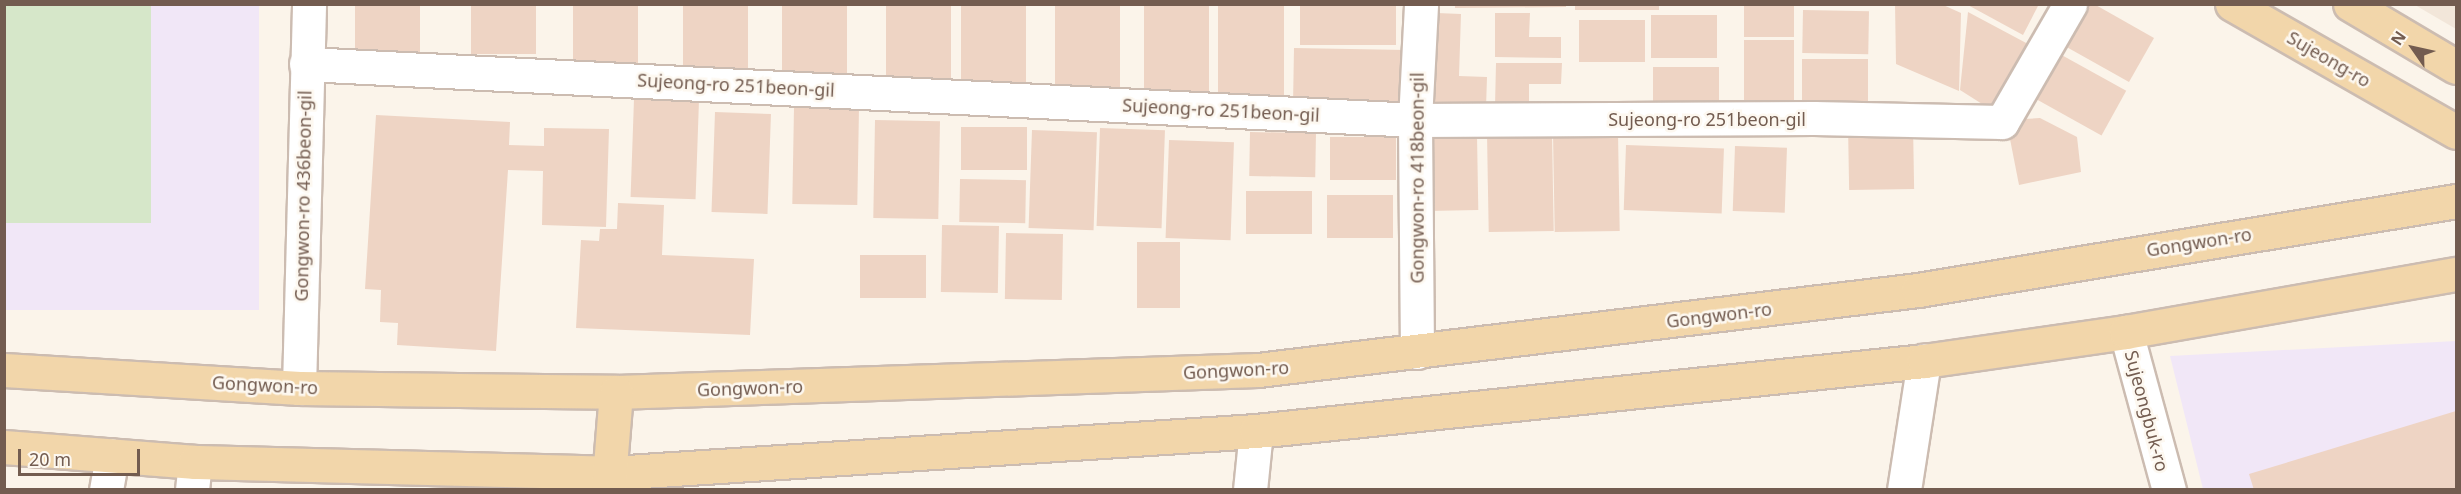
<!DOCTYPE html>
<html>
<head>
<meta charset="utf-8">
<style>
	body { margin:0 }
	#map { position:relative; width:2461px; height:494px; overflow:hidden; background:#fbf4ea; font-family:"Noto Sans",sans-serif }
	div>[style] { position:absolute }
	.residential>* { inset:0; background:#f2e6d9 }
	.education>* { inset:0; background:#f1e7f7; transform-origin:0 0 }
	.green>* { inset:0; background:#d6e7c9; transform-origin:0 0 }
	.building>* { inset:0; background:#eed4c4; transform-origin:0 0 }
	.roads { filter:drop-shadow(2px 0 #ccbcb1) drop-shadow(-2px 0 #ccbcb1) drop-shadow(0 2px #ccbcb1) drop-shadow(0 -2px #ccbcb1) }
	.minor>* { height:33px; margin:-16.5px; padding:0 16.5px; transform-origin:16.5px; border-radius:16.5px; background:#fff }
	.major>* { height:33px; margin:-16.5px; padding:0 16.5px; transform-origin:16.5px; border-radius:16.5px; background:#f2d6aa }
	span { translate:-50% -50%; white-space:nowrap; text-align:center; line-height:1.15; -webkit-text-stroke:5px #fdf8f0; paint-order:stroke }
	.street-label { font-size:18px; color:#735c50 }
	.frame { position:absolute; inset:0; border:6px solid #735c50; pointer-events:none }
	.north { position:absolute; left:2383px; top:18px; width:60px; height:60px; -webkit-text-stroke:4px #fdf8f0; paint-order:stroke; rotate:304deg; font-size:16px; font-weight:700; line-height:24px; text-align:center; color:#735c50 }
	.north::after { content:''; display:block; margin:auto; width:21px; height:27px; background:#735c50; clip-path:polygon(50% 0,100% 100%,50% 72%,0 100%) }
	.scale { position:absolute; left:18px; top:449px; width:122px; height:27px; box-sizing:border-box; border:3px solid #735c50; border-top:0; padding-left:8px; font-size:18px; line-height:21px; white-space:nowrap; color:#735c50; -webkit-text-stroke:4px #fdf8f0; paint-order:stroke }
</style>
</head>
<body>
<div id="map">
	<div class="residential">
		<i style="clip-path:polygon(2415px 5px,2456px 5px,2456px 29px)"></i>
	</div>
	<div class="education">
		<i style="left:5px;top:5px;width:254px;height:305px"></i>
		<i style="clip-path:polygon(2456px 341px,2456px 489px,2203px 489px,2170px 356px)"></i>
	</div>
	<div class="green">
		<i style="left:4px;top:5px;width:147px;height:218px"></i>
	</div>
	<div class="building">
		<i style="left:355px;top:4px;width:65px;height:50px"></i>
		<i style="left:471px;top:4px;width:65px;height:50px"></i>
		<i style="left:573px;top:4px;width:65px;height:59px"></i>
		<i style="left:683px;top:4px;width:65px;height:65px"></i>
		<i style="left:782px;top:4px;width:65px;height:71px"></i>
		<i style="left:886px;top:4px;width:65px;height:77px"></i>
		<i style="left:961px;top:4px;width:65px;height:78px"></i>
		<i style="left:1055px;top:4px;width:65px;height:83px"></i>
		<i style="left:1144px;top:4px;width:65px;height:91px"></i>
		<i style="left:1218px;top:4px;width:66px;height:91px"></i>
		<i style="left:1300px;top:4px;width:96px;height:41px"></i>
		<i style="clip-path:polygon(1455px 4px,1566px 4px,1566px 7px,1455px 8px)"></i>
		<i style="left:1744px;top:4px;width:50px;height:33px"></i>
		<i style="clip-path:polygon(1895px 4px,1941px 4px,1961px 13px,1959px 91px,1896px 64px)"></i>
		<i style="clip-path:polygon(1966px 4px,2039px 4px,2023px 35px)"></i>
		<i style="clip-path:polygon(2086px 4px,2094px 4px,2154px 38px,2129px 82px,2063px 45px)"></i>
		<i style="left:1575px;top:5px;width:84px;height:5px"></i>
		<i style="left:1803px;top:10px;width:66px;height:43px;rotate:1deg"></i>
		<i style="clip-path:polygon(1968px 12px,2028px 44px,1990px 109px,1960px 90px)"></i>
		<i style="clip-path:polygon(1437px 13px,1461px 14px,1459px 76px,1487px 77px,1486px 108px,1433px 107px)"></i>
		<i style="clip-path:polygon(1495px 13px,1530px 13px,1529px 37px,1561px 37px,1561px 58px,1495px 57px)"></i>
		<i style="left:1651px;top:15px;width:66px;height:43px"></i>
		<i style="left:1579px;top:20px;width:66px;height:42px"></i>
		<i style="left:1744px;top:40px;width:50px;height:71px"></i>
		<i style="left:1294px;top:48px;width:112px;height:53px;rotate:1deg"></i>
		<i style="left:2058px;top:53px;width:78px;height:51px;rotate:29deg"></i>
		<i style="left:1802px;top:59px;width:66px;height:43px"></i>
		<i style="clip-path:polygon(1496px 63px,1562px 63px,1561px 84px,1529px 84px,1529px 107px,1495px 106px)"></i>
		<i style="left:1653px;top:67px;width:66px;height:42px"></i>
		<i style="left:634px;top:99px;width:65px;height:98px;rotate:2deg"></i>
		<i style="left:794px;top:107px;width:65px;height:97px;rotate:1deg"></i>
		<i style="left:715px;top:112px;width:56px;height:100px;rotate:2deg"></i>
		<i style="clip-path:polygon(376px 115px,510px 122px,509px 145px,544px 146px,544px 128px,609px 129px,606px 227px,542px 225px,543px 171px,508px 170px,496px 351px,397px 345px,398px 323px,380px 322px,381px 290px,365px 289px)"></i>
		<i style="clip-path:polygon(2040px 118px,2077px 137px,2081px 172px,2019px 185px,2010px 139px,2024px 119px)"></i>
		<i style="left:875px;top:120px;width:65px;height:98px;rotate:1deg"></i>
		<i style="left:1913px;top:124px;width:65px;height:65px;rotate:89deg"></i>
		<i style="left:961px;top:127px;width:66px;height:43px"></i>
		<i style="left:1100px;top:128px;width:65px;height:98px;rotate:2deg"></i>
		<i style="left:1032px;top:130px;width:65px;height:98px;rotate:2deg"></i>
		<i style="left:1250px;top:132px;width:66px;height:44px;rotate:1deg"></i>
		<i style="left:1552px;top:133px;width:98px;height:65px;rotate:89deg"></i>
		<i style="left:1618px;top:133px;width:98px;height:65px;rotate:89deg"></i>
		<i style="left:1477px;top:135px;width:75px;height:51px;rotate:89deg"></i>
		<i style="left:1330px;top:137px;width:66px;height:43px"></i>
		<i style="left:1169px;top:140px;width:65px;height:98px;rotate:2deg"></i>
		<i style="left:1626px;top:145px;width:98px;height:65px;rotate:2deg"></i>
		<i style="left:1735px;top:146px;width:52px;height:65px;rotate:2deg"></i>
		<i style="left:960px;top:179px;width:66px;height:43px;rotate:1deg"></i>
		<i style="left:1246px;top:191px;width:66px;height:43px"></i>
		<i style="left:1327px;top:195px;width:66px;height:43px"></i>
		<i style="clip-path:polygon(618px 203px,664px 205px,662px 255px,754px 259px,750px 335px,576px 328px,581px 240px,599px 241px,600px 229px,617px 229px)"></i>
		<i style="left:942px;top:225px;width:57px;height:67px;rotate:1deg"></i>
		<i style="left:1006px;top:233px;width:57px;height:66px;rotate:1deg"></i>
		<i style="left:1137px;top:242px;width:43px;height:66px"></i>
		<i style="left:860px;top:255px;width:66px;height:43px"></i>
		<i style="clip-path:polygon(2456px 411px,2456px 490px,2254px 490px,2249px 474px)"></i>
	</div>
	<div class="roads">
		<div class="minor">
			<i style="left:306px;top:64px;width:1110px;rotate:2.89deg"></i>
			<i style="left:1415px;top:120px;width:399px;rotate:-0.3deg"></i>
			<i style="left:1814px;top:118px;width:188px;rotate:1.2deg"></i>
			<i style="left:2002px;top:122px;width:136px;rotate:-60deg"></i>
			<i style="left:2126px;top:332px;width:164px;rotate:74.8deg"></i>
			<i style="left:1417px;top:352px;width:232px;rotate:-90.5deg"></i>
			<i style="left:1415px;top:120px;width:116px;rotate:-87deg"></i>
			<i style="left:299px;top:388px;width:384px;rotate:-88.5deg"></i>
			<i style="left:106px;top:490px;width:35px;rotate:-80deg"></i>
			<i style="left:192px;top:490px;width:28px;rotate:-84deg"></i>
			<i style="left:1250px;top:490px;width:59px;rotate:-84.2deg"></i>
			<i style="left:1904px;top:490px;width:131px;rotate:-81.2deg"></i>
		</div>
		<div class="major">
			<i style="left:2232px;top:4px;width:258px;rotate:29.7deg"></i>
			<i style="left:2350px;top:4px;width:123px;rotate:30.7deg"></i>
			<i style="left:4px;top:370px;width:296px;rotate:3.5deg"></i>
			<i style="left:299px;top:388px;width:317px;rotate:0.7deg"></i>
			<i style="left:616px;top:392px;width:642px;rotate:-1.96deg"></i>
			<i style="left:1258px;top:370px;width:665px;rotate:-6.91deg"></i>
			<i style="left:1918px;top:290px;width:545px;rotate:-9.39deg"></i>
			<i style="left:4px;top:447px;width:192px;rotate:4.5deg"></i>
			<i style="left:195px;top:462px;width:417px;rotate:1.5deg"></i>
			<i style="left:612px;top:473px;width:645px;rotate:-3.73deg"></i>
			<i style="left:1256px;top:431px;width:672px;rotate:-5.98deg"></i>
			<i style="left:1924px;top:361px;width:204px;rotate:-8.2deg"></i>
			<i style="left:2126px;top:332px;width:335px;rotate:-10deg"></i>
			<i style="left:608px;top:490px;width:98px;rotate:-85.3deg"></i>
		</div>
	</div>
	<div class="street-label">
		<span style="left:2329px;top:59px;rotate:30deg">Sujeong-ro</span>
		<span style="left:736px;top:85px;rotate:3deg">Sujeong-ro 251beon-gil</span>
		<span style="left:1221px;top:110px;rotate:3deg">Sujeong-ro 251beon-gil</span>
		<span style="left:1707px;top:119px">Sujeong-ro 251beon-gil</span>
		<span style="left:1417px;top:178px;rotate:-90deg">Gongwon-ro 418beon-gil</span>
		<span style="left:303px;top:196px;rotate:-89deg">Gongwon-ro 436beon-gil</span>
		<span style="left:2199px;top:242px;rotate:-9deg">Gongwon-ro</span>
		<span style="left:1719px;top:315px;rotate:-7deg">Gongwon-ro</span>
		<span style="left:1236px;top:370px;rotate:-3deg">Gongwon-ro</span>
		<span style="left:265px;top:385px;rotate:3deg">Gongwon-ro</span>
		<span style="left:750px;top:388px;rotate:-2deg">Gongwon-ro</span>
		<span style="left:2147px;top:411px;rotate:75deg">Sujeongbuk-ro</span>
	</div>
	<div class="frame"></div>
	<div class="north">N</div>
	<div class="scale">20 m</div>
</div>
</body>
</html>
